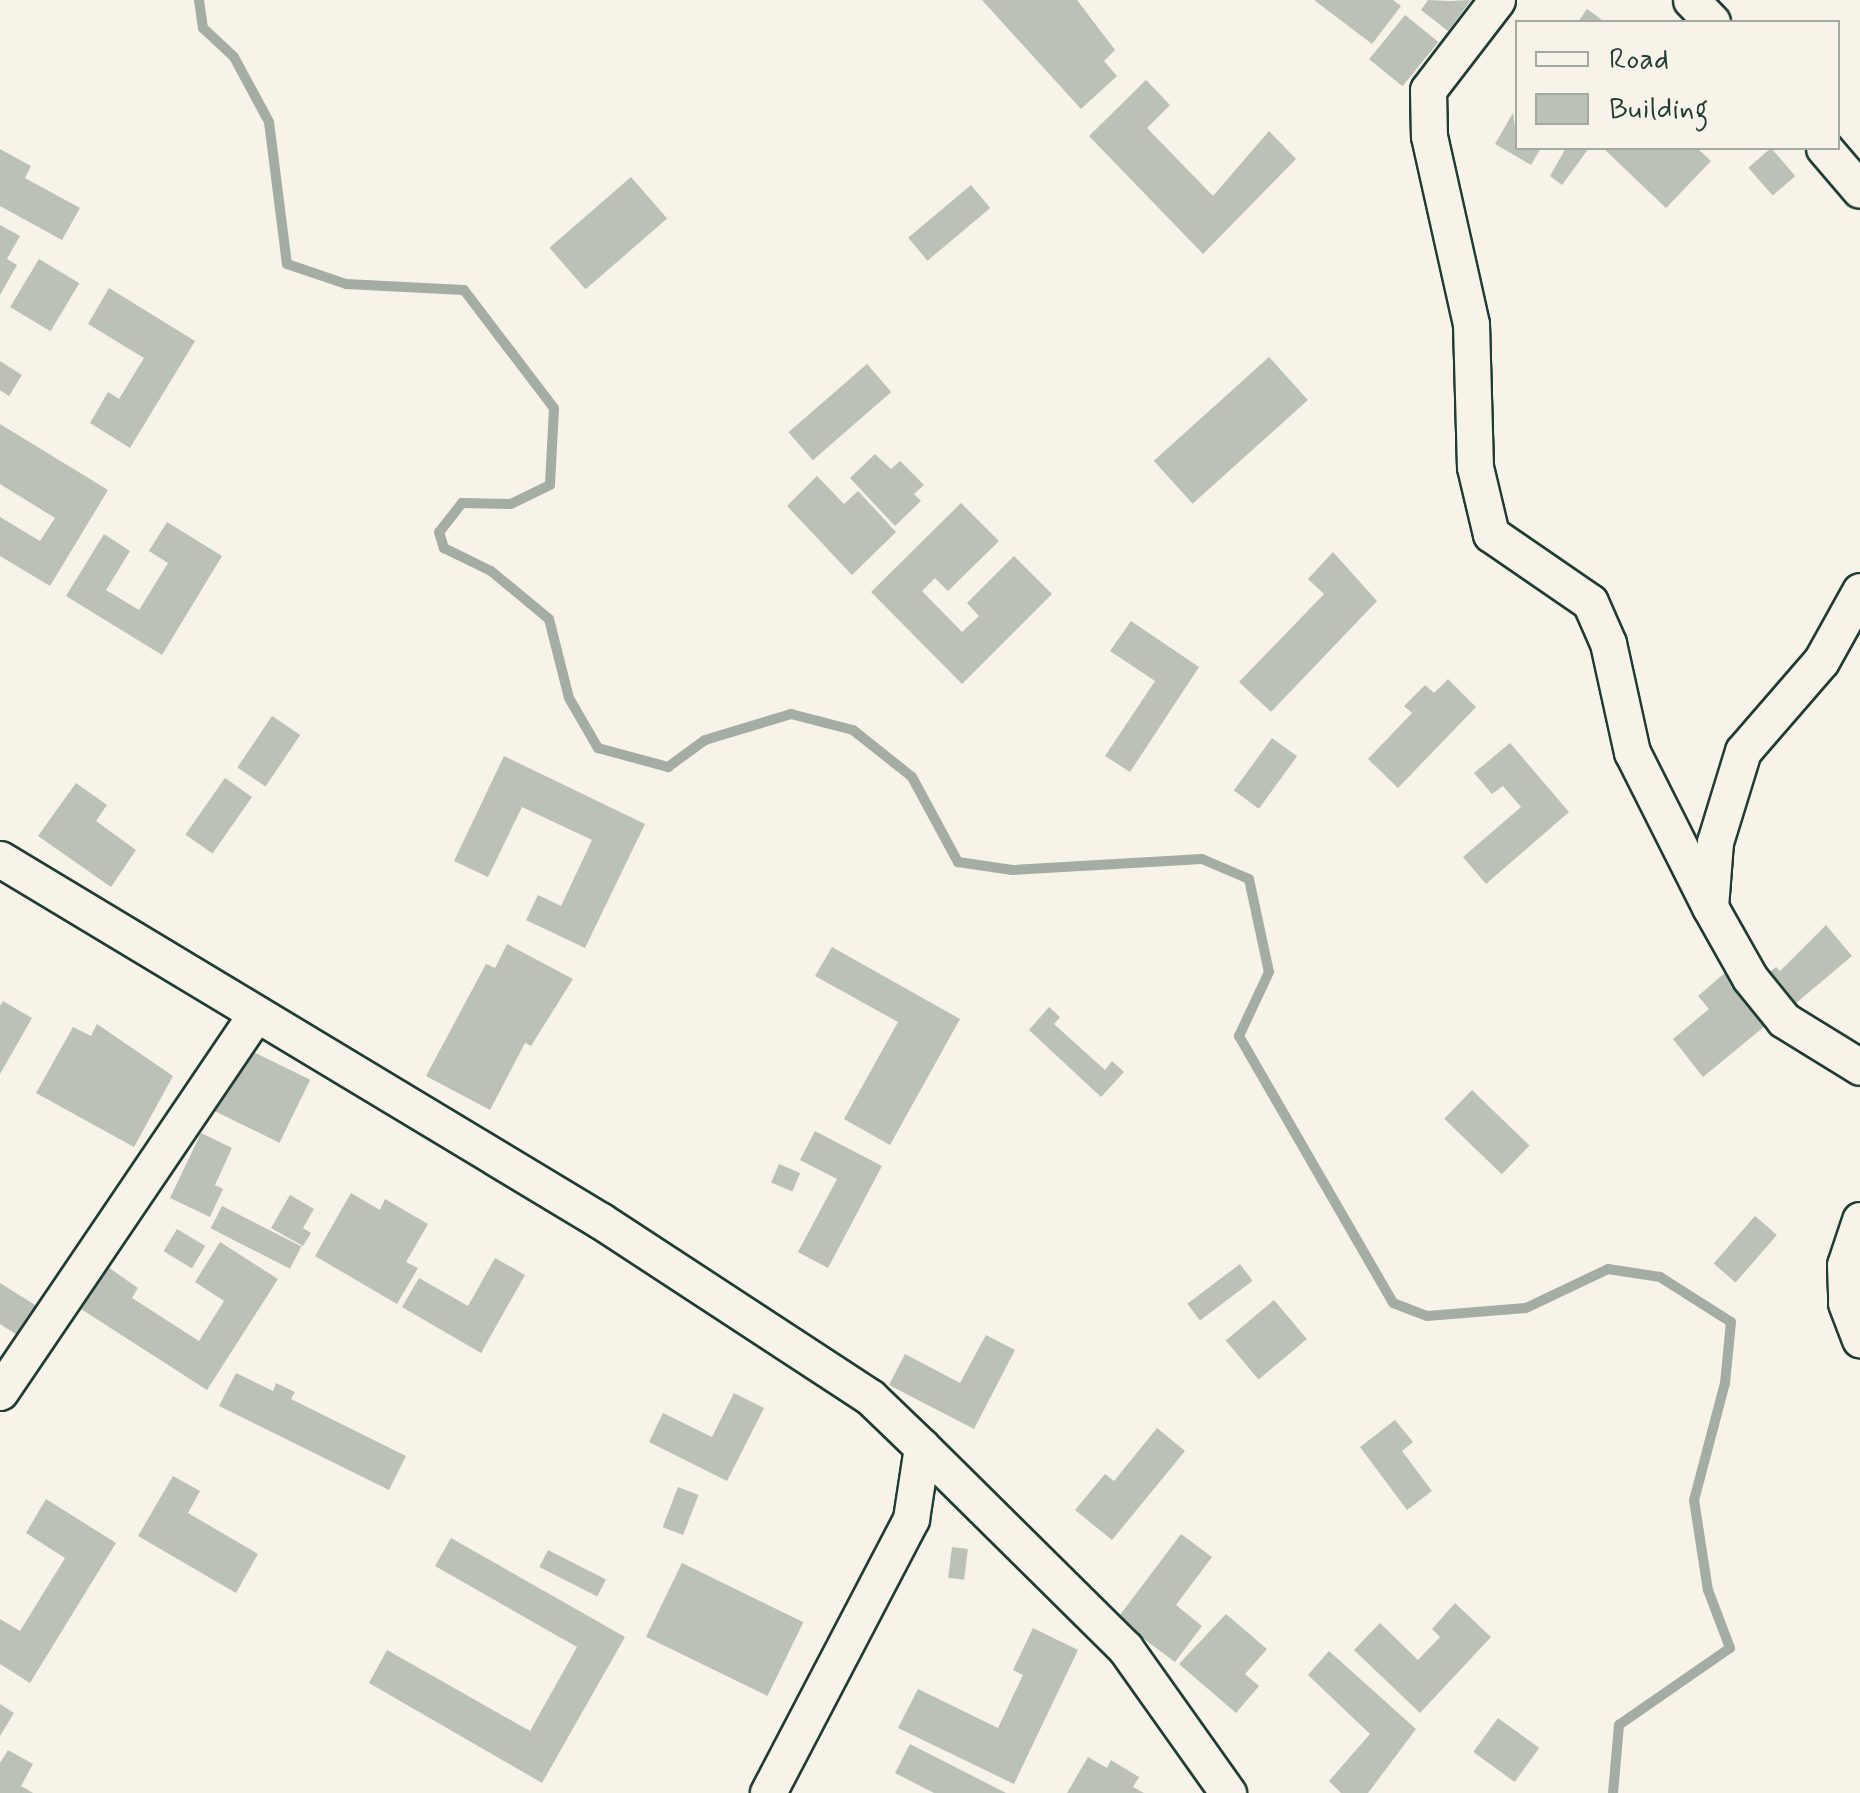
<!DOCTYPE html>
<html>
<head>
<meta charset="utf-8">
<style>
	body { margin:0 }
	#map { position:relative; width:1860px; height:1793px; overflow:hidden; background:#f7f3e8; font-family:Mynerve,sans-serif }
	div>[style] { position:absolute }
	.stream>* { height:10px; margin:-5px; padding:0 5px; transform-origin:5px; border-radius:5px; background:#a4ada3 }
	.building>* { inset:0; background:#bbc1b6; transform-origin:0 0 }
	.roads { filter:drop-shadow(2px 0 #1f3d34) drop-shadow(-2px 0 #1f3d34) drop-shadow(0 2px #1f3d34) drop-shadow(0 -2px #1f3d34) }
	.street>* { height:35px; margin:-17.5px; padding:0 17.5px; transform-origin:17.5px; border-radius:17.5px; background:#f7f3e8 }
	span { translate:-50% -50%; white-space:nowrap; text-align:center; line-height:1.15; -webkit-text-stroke:8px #f7f3e8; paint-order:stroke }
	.legend { position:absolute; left:1515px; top:20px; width:325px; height:130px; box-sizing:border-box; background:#f7f3e8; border:2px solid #a1aaa0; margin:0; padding:12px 18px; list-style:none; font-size:30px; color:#1f3d34 }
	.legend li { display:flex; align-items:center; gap:20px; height:50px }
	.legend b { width:50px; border:2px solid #a1aaa0 }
</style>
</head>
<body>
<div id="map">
	<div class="stream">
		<i style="left:199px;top:0;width:28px;rotate:82deg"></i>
		<i style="left:203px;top:28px;width:42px;rotate:43.1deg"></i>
		<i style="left:234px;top:57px;width:74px;rotate:61.7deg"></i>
		<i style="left:269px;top:122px;width:143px;rotate:82.8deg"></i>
		<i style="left:287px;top:264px;width:62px;rotate:18.7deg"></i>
		<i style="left:346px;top:284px;width:118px;rotate:2.9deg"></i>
		<i style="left:464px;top:290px;width:148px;rotate:52.7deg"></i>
		<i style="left:554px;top:408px;width:77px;rotate:93deg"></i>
		<i style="left:550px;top:485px;width:43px;rotate:154deg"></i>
		<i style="left:511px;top:504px;width:49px;rotate:-178.8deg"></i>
		<i style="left:462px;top:503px;width:37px;rotate:128deg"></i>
		<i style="left:439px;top:532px;width:17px;rotate:73deg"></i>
		<i style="left:444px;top:548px;width:52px;rotate:26.1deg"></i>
		<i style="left:491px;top:571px;width:75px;rotate:39.6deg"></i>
		<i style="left:549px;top:619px;width:81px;rotate:75.8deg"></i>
		<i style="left:569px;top:698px;width:58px;rotate:59.9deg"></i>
		<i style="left:598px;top:748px;width:73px;rotate:15.2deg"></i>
		<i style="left:668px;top:767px;width:46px;rotate:-36.1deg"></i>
		<i style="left:705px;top:740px;width:90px;rotate:-16.8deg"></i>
		<i style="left:791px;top:714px;width:64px;rotate:14.5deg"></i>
		<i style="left:853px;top:730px;width:75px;rotate:38.5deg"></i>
		<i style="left:912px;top:777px;width:97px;rotate:61.6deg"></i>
		<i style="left:958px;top:862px;width:55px;rotate:8.4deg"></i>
		<i style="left:1012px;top:870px;width:190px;rotate:-3.3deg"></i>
		<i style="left:1202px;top:859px;width:51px;rotate:23.1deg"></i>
		<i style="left:1249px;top:879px;width:95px;rotate:77.9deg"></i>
		<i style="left:1269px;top:972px;width:71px;rotate:115.1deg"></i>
		<i style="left:1239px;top:1036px;width:308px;rotate:60deg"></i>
		<i style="left:1393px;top:1303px;width:36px;rotate:21deg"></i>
		<i style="left:1427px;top:1316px;width:99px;rotate:-4.6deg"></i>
		<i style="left:1526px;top:1308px;width:91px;rotate:-25.4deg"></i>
		<i style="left:1608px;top:1269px;width:53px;rotate:8.7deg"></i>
		<i style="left:1660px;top:1277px;width:84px;rotate:32.4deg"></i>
		<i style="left:1731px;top:1322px;width:61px;rotate:95.6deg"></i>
		<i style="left:1725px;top:1383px;width:121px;rotate:104.8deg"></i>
		<i style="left:1694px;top:1500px;width:91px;rotate:81.2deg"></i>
		<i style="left:1708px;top:1590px;width:62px;rotate:69.2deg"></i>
		<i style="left:1730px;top:1648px;width:135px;rotate:145.3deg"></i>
		<i style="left:1619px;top:1725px;width:68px;rotate:95deg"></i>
	</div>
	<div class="building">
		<i style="clip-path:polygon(982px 0,1077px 0,1115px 50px,1104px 61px,1117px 76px,1081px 109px)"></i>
		<i style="clip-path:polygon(1314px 0,1393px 0,1401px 6px,1372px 44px)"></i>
		<i style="clip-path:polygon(1428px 0,1449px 1px,1471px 0,1448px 31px,1421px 10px)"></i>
		<i style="clip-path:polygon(1587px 9px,1605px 22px,1578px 22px)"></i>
		<i style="left:1405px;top:15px;width:43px;height:57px;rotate:39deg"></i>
		<i style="clip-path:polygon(1146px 80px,1170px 105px,1147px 128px,1213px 196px,1269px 131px,1296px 159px,1203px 254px,1089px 136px)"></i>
		<i style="clip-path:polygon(1513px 113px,1518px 148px,1541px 148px,1531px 165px,1495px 144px)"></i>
		<i style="clip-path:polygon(1566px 148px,1589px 148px,1562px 185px,1550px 176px)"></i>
		<i style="clip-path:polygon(1603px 148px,1697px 148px,1711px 161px,1666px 208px)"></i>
		<i style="left:1771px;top:148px;width:37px;height:30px;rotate:49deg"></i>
		<i style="clip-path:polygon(0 149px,31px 166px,25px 178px,80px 208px,62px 240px,0 206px)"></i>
		<i style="left:631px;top:177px;width:55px;height:108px;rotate:49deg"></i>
		<i style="left:971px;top:185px;width:30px;height:82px;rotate:50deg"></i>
		<i style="clip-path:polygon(0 225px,20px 236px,7px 259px,17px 265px,0 295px)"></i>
		<i style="left:39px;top:259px;width:47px;height:56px;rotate:31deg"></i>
		<i style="clip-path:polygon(109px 288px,195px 341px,130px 448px,90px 423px,108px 392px,119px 399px,144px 358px,88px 324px)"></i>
		<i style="left:1269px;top:357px;width:58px;height:155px;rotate:48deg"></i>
		<i style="clip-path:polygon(0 361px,22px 375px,9px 396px,0 390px)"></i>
		<i style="left:867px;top:364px;width:37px;height:104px;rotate:49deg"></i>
		<i style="clip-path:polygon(0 424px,108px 490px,50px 586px,0 556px,0 517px,40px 541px,55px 518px,0 484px)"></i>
		<i style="clip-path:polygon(875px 454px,891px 469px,900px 461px,924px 485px,914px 494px,921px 501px,895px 526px,850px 478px)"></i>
		<i style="clip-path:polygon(817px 476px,844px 504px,858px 491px,896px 532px,852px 575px,787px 506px)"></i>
		<i style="clip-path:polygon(961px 503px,999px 541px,948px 591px,935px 578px,922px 591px,962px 632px,979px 616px,967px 603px,1014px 556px,1052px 594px,962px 684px,871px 592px)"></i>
		<i style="clip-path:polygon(167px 522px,222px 556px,162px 655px,66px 596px,104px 534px,130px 551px,106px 590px,139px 610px,168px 563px,149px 551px)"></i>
		<i style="clip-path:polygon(1333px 552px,1377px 601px,1271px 712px,1239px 682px,1324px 594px,1308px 579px)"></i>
		<i style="clip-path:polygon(1131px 621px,1199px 667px,1130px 772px,1105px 756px,1155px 681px,1110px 651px)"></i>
		<i style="clip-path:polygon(1448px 679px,1476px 707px,1398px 788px,1368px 759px,1412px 713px,1404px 706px,1425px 685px,1434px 693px)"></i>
		<i style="left:272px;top:716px;width:34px;height:62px;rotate:34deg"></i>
		<i style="left:1272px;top:738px;width:31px;height:65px;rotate:36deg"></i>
		<i style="clip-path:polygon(1510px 743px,1569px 812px,1486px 884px,1463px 857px,1521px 807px,1503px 786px,1492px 794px,1474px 773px)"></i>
		<i style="clip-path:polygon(504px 756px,645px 824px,585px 948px,526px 920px,538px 895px,561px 906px,592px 840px,522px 807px,488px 877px,454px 861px)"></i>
		<i style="left:225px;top:778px;width:33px;height:69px;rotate:35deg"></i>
		<i style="clip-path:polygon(76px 783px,107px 805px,96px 821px,136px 850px,111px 887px,38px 836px)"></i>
		<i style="clip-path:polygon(1826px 925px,1852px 956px,1789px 1009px,1762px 978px,1776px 967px,1780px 971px)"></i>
		<i style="clip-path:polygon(507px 944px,573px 979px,531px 1046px,525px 1043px,490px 1110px,426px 1076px,486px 964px,495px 968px)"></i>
		<i style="clip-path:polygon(832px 947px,960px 1019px,890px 1145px,844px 1119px,898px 1022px,815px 976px)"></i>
		<i style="clip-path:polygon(1726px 972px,1771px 1021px,1703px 1077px,1673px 1039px,1709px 1009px,1698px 996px)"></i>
		<i style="clip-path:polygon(3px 1001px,32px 1018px,0 1074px,0 1006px)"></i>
		<i style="clip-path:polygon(1049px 1007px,1060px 1017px,1054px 1024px,1105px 1070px,1112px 1061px,1124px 1072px,1101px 1097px,1029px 1030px)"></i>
		<i style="clip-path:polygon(97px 1024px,173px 1076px,134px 1147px,36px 1093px,73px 1027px,91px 1036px)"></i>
		<i style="left:241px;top:1046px;width:77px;height:70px;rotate:26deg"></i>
		<i style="left:1472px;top:1090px;width:80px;height:40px;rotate:44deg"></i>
		<i style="clip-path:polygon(815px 1131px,882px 1166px,828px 1268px,798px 1252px,837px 1179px,800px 1160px)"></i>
		<i style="clip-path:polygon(201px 1133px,232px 1148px,215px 1185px,223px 1189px,210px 1217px,170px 1198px)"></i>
		<i style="left:779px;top:1164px;width:23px;height:20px;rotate:23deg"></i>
		<i style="clip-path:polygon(351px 1193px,380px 1210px,385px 1199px,428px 1224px,406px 1262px,418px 1268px,397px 1304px,315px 1256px)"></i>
		<i style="clip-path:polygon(290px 1195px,314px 1209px,303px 1228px,311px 1233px,303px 1246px,271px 1228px)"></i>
		<i style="left:222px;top:1206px;width:89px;height:25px;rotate:27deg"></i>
		<i style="left:1755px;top:1216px;width:29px;height:63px;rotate:41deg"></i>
		<i style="left:177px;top:1229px;width:33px;height:26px;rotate:31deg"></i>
		<i style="clip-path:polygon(220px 1242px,278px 1279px,207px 1390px,81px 1309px,108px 1267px,138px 1288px,132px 1298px,199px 1341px,224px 1301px,195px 1282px)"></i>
		<i style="clip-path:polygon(495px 1258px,525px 1275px,481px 1353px,402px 1307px,419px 1278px,468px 1306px)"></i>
		<i style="left:1240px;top:1264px;width:21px;height:66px;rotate:53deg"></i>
		<i style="clip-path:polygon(0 1283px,43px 1310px,25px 1340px,0 1324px)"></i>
		<i style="left:1274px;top:1300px;width:51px;height:63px;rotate:50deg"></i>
		<i style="clip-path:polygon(986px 1335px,1015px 1350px,974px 1429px,889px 1385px,905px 1354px,960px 1383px)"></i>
		<i style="clip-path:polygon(236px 1373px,273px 1391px,276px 1383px,295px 1392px,291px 1399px,406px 1456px,389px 1490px,219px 1406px)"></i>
		<i style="clip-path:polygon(734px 1393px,764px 1408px,727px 1481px,649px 1442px,663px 1413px,712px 1437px)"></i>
		<i style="clip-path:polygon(1395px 1420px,1413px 1442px,1402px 1451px,1432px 1491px,1407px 1510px,1360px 1447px)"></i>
		<i style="clip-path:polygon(1157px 1428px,1185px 1451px,1112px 1540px,1075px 1510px,1105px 1474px,1114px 1481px)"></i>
		<i style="clip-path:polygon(173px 1476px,200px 1491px,188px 1513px,258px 1554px,236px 1593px,138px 1536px)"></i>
		<i style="left:678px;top:1487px;width:22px;height:43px;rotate:21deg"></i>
		<i style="clip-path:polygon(46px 1499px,116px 1543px,30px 1683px,0 1664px,0 1619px,20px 1631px,65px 1558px,26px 1533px)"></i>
		<i style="clip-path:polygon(1181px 1534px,1212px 1557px,1176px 1605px,1202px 1626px,1175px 1662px,1117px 1619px)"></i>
		<i style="clip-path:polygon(451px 1538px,625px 1637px,542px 1783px,369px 1683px,387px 1650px,530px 1731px,577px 1647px,435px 1566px)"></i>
		<i style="left:952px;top:1547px;width:16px;height:31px;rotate:7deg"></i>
		<i style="left:548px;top:1550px;width:65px;height:19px;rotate:27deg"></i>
		<i style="left:682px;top:1563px;width:135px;height:82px;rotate:26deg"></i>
		<i style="clip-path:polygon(1455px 1603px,1491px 1637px,1420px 1713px,1354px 1650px,1380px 1623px,1418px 1660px,1440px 1637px,1432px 1629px)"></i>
		<i style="clip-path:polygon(1226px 1614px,1267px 1649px,1245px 1674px,1259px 1686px,1236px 1713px,1179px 1664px)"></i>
		<i style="clip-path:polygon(1033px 1628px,1078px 1650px,1014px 1784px,898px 1728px,918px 1689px,998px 1728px,1023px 1675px,1013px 1670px)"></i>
		<i style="clip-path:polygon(1329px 1651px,1416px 1729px,1368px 1793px,1341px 1793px,1329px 1781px,1370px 1734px,1308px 1675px)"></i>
		<i style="clip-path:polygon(0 1704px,14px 1713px,0 1736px)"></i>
		<i style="left:1498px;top:1718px;width:51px;height:42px;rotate:36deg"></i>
		<i style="clip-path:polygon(910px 1744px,1006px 1793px,934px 1793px,895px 1773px)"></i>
		<i style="clip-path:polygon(8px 1750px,33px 1764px,21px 1786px,33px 1793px,0 1793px,0 1763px)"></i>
		<i style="clip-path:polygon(1088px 1757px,1107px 1768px,1111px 1760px,1139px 1777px,1133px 1787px,1144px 1793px,1067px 1793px)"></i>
	</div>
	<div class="roads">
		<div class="street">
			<i style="left:1497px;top:0;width:113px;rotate:127.5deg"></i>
			<i style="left:1428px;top:90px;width:46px;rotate:88.8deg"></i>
			<i style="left:1429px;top:136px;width:193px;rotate:77.4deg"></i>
			<i style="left:1471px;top:324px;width:143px;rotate:88.4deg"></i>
			<i style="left:1475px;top:467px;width:69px;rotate:76.6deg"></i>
			<i style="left:1491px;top:534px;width:120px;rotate:34.5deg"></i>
			<i style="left:1590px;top:602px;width:45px;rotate:66.3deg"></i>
			<i style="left:1608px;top:643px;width:112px;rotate:77.6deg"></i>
			<i style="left:1632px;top:752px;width:174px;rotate:63.3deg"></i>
			<i style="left:1691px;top:0;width:30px;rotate:46deg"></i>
			<i style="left:1824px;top:148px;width:55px;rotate:49.4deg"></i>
			<i style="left:1860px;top:591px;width:80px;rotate:119.1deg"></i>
			<i style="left:1821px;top:661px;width:119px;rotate:130.9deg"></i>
			<i style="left:1743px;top:751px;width:95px;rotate:107.1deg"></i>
			<i style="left:1715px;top:842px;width:65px;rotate:94.4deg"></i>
			<i style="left:1710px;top:907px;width:81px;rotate:60.6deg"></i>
			<i style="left:1750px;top:978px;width:54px;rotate:51deg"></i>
			<i style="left:1784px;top:1020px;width:89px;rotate:31.7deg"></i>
			<i style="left:0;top:859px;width:702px;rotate:31.06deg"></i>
			<i style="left:601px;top:1221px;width:321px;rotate:33.2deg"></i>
			<i style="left:870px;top:1397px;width:72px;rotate:43.9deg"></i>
			<i style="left:922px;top:1447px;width:73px;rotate:98.7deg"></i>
			<i style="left:911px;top:1519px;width:309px;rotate:117.6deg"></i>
			<i style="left:1860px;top:1220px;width:47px;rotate:108.4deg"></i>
			<i style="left:1845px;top:1265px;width:38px;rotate:88deg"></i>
			<i style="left:1846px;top:1303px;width:39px;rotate:69deg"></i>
			<i style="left:0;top:1392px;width:455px;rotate:-55.9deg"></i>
			<i style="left:922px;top:1447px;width:286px;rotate:44.7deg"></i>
			<i style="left:1125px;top:1648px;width:178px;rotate:54.6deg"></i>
		</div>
	</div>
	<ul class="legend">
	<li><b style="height:12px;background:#f7f3e8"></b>Road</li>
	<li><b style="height:28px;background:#bbc1b6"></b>Building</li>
	</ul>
</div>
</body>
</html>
